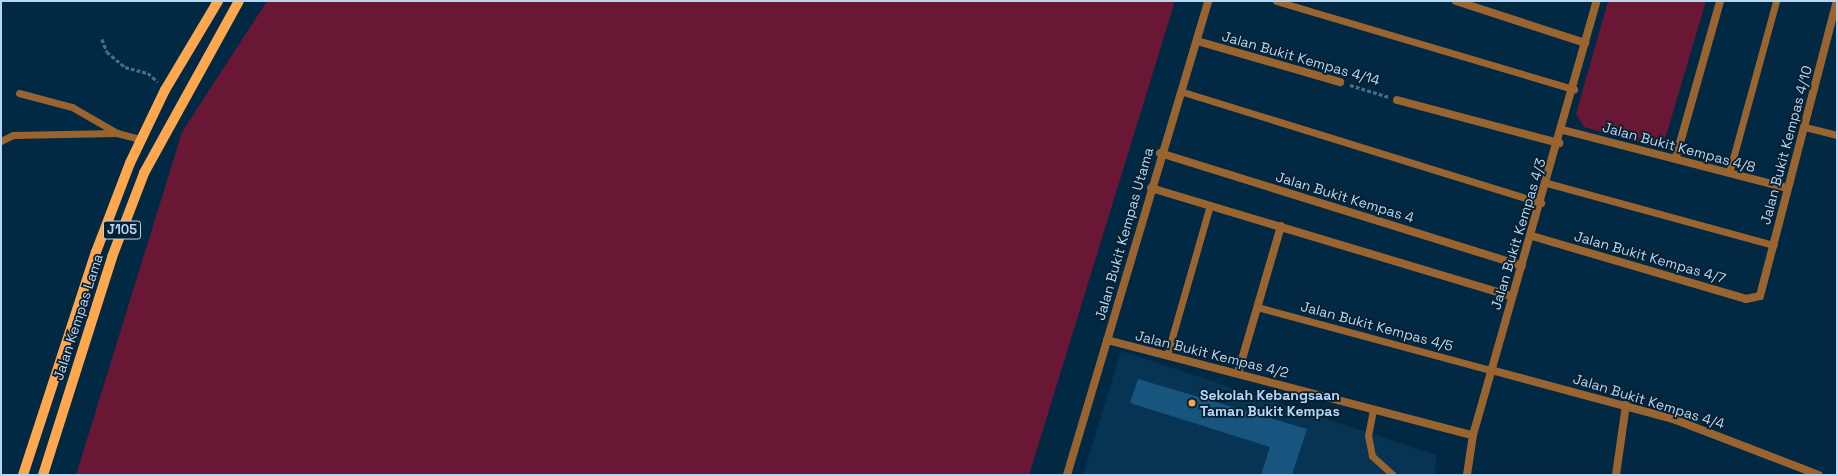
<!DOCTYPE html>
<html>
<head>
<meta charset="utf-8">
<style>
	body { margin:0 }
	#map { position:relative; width:1838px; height:476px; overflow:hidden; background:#012944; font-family:"Space Grotesk",sans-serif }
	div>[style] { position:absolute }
	.built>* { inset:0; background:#073452 }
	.green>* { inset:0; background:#6a1736 }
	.building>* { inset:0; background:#17557f }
	.path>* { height:2.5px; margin-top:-1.25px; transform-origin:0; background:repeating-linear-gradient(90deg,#486e8a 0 4px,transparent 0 6px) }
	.service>* { height:7px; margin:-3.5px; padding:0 3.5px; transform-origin:3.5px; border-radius:3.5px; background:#99642f }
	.minor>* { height:8px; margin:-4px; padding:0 4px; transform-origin:4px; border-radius:4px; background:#99642f }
	.primary>* { height:10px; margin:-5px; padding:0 5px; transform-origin:5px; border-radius:5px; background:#fea74e }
	.dots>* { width:11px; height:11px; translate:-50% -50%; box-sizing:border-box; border:2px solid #081f30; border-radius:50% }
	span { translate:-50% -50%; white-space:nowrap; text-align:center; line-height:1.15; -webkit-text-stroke:3.5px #081f30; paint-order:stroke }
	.shield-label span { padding:1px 3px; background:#081f30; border:1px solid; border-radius:3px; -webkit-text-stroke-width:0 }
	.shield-label { font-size:13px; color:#b5d7f4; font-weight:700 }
	.street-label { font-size:14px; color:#b5d7f4 }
	.poi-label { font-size:14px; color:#b5d7f4; font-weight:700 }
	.left { translate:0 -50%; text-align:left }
	.frame { position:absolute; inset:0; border:2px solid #b5d7f4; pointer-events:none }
</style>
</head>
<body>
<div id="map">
	<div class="built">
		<i style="clip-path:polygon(1121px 351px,1436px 455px,1435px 475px,1083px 475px)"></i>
	</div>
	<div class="green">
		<i style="clip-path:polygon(267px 1px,1175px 1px,1029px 475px,76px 475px,182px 132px)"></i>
		<i style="clip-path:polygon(1608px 1px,1706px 1px,1666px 136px,1653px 147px,1584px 127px,1576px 114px)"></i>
	</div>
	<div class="building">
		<i style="clip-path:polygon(1138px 379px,1307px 429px,1292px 475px,1261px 475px,1270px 447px,1130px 403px)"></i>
	</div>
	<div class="path">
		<i style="left:102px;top:39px;width:14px;rotate:69deg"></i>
		<i style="left:107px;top:52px;width:23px;rotate:40deg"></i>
		<i style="left:125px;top:67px;width:24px;rotate:15deg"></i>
		<i style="left:148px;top:73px;width:13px;rotate:42deg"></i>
		<i style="left:1350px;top:85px;width:41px;rotate:17.1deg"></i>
	</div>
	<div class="service">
		<i style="left:1276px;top:1px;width:311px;rotate:16.5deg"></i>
		<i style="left:1183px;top:92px;width:375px;rotate:17.2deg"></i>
		<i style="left:19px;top:93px;width:55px;rotate:14.8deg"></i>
		<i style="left:72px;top:107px;width:52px;rotate:30deg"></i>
		<i style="left:1805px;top:127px;width:33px;rotate:14deg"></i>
		<i style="left:1px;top:141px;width:13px;rotate:-27deg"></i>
		<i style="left:13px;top:135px;width:104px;rotate:-1.1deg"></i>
		<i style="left:117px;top:133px;width:24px;rotate:15deg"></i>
		<i style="left:1729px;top:173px;width:178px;rotate:-74.7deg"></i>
		<i style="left:1547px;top:183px;width:235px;rotate:15.3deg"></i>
		<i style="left:1257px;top:307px;width:242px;rotate:15.1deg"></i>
		<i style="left:1167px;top:355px;width:156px;rotate:-74deg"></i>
		<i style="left:1373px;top:410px;width:25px;rotate:101deg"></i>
		<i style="left:1368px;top:435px;width:21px;rotate:79deg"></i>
		<i style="left:1372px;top:456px;width:28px;rotate:42deg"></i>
	</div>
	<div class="minor">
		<i style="left:1456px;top:1px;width:136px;rotate:18deg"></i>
		<i style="left:1197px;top:41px;width:149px;rotate:16deg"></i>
		<i style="left:1397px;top:100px;width:168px;rotate:14.9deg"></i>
		<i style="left:1563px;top:130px;width:232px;rotate:14.5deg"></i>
		<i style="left:1160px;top:153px;width:379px;rotate:17.3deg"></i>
		<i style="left:1676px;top:157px;width:162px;rotate:-74.2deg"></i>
		<i style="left:1151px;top:188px;width:377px;rotate:16.7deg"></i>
		<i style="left:1532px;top:236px;width:223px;rotate:16.4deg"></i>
		<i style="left:1746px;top:299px;width:14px;rotate:-12deg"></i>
		<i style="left:1760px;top:296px;width:305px;rotate:-75.4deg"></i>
		<i style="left:1107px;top:340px;width:378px;rotate:14.6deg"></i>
		<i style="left:1491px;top:370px;width:188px;rotate:15.1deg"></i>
		<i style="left:1673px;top:419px;width:156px;rotate:21deg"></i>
		<i style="left:1238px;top:373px;width:153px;rotate:-73.7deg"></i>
		<i style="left:1067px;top:475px;width:495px;rotate:-73.4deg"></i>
		<i style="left:1467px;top:475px;width:40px;rotate:-81.5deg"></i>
		<i style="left:1473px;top:435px;width:451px;rotate:-74.1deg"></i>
		<i style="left:1616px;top:475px;width:71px;rotate:-81.9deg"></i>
	</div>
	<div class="primary">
		<i style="left:23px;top:475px;width:235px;rotate:-71.9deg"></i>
		<i style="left:96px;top:252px;width:95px;rotate:-69.1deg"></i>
		<i style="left:130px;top:163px;width:81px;rotate:-64.4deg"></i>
		<i style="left:165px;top:90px;width:104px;rotate:-59.2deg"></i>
		<i style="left:43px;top:475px;width:229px;rotate:-72.4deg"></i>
		<i style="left:112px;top:257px;width:90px;rotate:-69.1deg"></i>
		<i style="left:144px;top:173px;width:196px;rotate:-61.1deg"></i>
	</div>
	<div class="dots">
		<i style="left:1192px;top:403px;background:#f7a149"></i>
	</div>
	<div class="shield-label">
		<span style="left:122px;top:230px">J105</span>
	</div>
	<div class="street-label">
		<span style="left:1301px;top:58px;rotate:16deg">Jalan Bukit Kempas 4/14</span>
		<span style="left:1786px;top:145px;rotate:-75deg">Jalan Bukit Kempas 4/10</span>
		<span style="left:1679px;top:147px;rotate:15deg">Jalan Bukit Kempas 4/8</span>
		<span style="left:1345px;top:197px;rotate:17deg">Jalan Bukit Kempas 4</span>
		<span style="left:1124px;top:234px;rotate:-74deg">Jalan Bukit Kempas Utama</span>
		<span style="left:1518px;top:234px;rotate:-73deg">Jalan Bukit Kempas 4/3</span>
		<span style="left:1650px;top:257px;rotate:16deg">Jalan Bukit Kempas 4/7</span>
		<span style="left:78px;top:317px;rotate:-72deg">Jalan Kempas Lama</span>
		<span style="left:1377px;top:326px;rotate:15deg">Jalan Bukit Kempas 4/5</span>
		<span style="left:1212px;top:354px;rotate:14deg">Jalan Bukit Kempas 4/2</span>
		<span style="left:1649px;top:401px;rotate:17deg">Jalan Bukit Kempas 4/4</span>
	</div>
	<div class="poi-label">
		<span class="left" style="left:1200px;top:403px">Sekolah Kebangsaan<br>Taman Bukit Kempas</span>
	</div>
	<div class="frame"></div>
</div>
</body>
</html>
